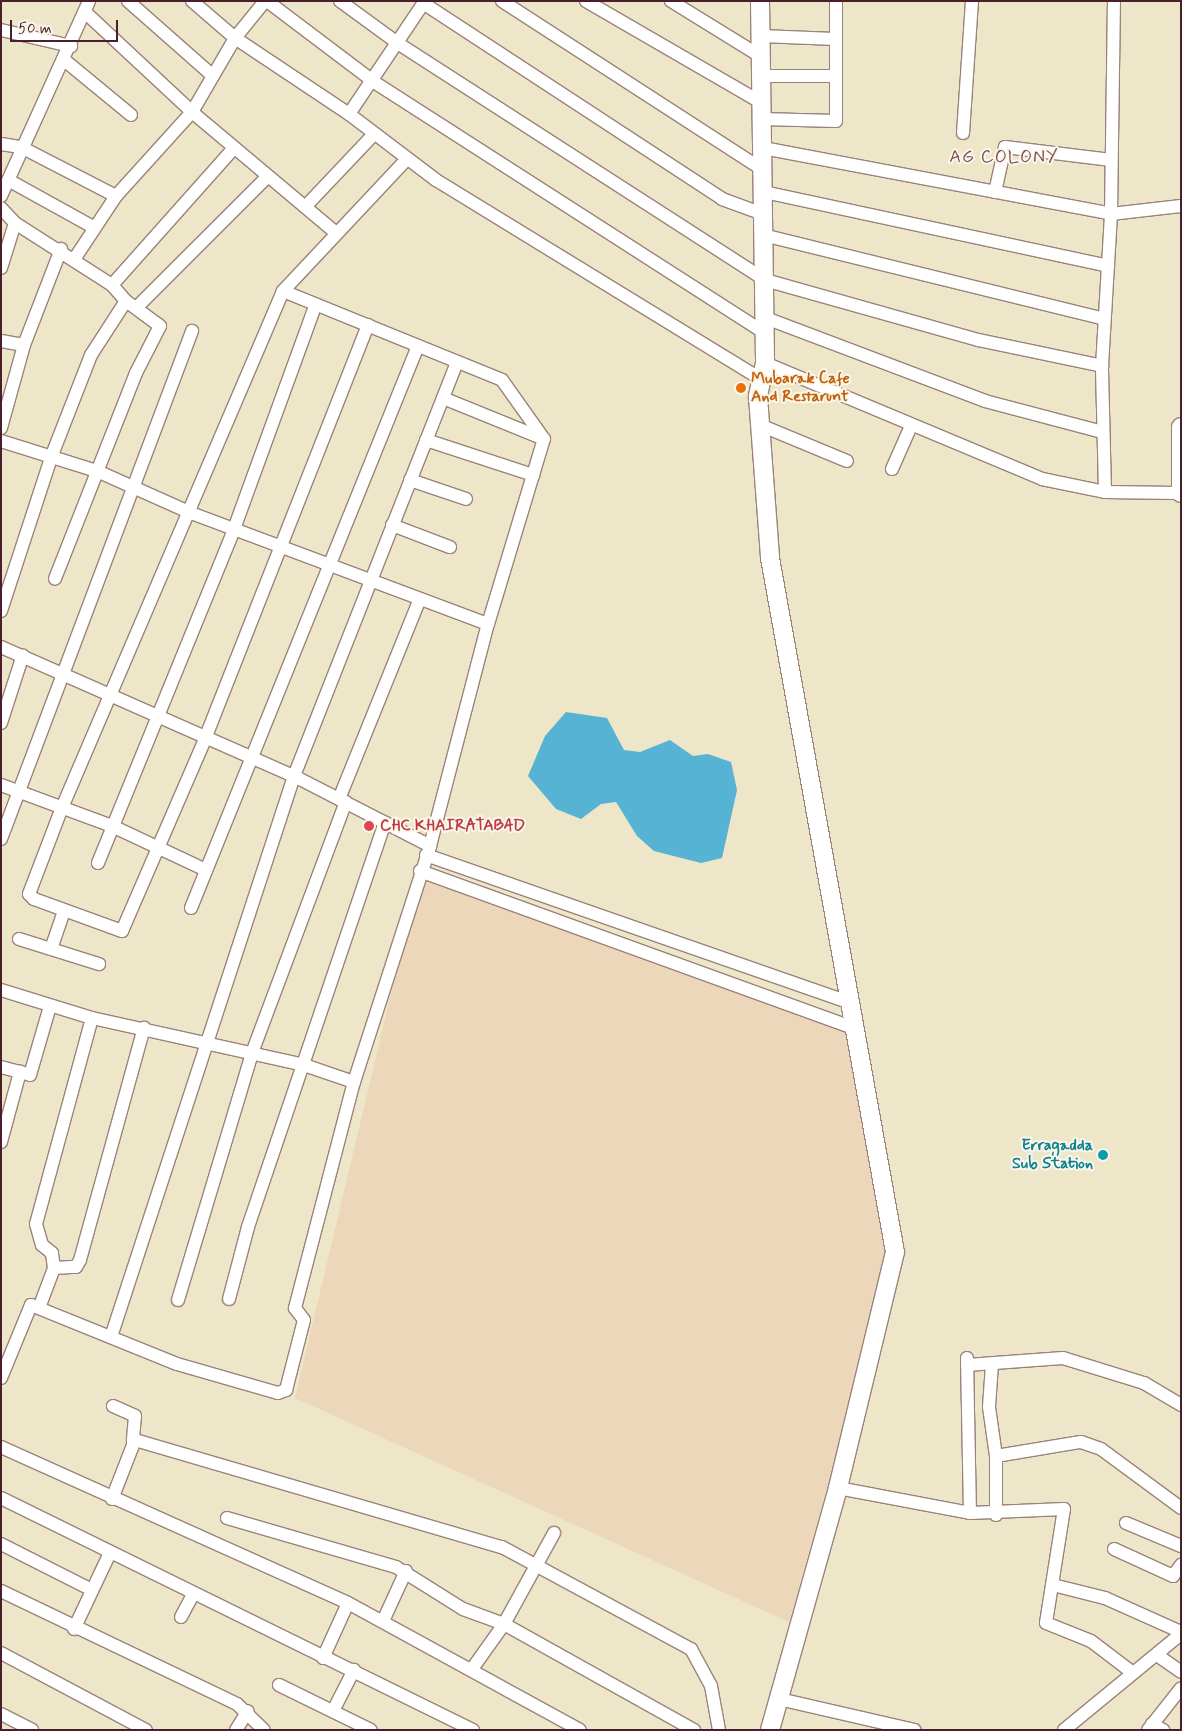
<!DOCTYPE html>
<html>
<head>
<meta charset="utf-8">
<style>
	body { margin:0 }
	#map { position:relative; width:1182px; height:1731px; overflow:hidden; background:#ede6c8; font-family:Mynerve,sans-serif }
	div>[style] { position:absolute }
	.built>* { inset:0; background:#ecd7ba }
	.water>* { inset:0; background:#56b3d4 }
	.roads { filter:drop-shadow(1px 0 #9c827a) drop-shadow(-1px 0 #9c827a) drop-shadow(0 1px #9c827a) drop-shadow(0 -1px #9c827a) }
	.street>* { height:12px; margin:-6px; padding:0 6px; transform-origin:6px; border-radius:6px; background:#fff }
	.secondary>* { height:18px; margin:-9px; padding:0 9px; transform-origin:9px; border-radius:9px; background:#fff }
	.dots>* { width:14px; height:14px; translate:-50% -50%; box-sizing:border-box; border:2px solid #fbf7ec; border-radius:50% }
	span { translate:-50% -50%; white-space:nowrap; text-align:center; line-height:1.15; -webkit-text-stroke:4px #fbf7ec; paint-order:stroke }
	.food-label { font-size:16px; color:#c56008; font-weight:700 }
	.left { translate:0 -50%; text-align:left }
	.health-label { font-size:16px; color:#be3a42; font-weight:700 }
	.culture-label { font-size:16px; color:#0d838f; font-weight:700 }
	.right { translate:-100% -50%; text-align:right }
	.neighbourhood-label { font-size:18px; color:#7a4a4b; letter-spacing:1px }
	.frame { position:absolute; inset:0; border:2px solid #4a1f2b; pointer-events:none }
	.scale { position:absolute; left:10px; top:20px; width:108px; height:22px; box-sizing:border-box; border:2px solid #4a1f2b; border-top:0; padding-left:6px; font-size:15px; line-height:18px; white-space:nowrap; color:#4a1f2b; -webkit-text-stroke:4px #fbf7ec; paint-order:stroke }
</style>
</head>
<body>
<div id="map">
	<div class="built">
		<i style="clip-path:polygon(420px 871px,851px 1022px,890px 1264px,789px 1622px,295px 1398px)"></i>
	</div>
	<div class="water">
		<i style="clip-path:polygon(566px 712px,607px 718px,624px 750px,640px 752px,670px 740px,693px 756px,708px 754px,731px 762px,737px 790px,722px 858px,701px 863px,654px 851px,637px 836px,616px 802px,601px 804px,581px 819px,556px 809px,528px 776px,545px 736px)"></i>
	</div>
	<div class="roads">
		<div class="street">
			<i style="left:128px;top:1px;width:113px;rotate:41.4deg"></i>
			<i style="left:192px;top:1px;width:57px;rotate:40.7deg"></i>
			<i style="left:235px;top:38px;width:137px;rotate:33.7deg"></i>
			<i style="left:349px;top:114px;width:109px;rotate:37.2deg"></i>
			<i style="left:436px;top:180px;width:381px;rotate:31.5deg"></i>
			<i style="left:267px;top:1px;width:134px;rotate:37.1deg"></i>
			<i style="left:374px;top:82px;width:462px;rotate:32.7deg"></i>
			<i style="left:340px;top:1px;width:73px;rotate:36.1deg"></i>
			<i style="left:399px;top:44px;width:435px;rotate:32.8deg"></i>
			<i style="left:765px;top:280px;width:222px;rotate:15.7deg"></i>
			<i style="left:979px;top:340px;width:126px;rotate:11.9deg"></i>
			<i style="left:502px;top:1px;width:311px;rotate:32.9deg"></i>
			<i style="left:586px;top:1px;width:206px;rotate:30.1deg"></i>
			<i style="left:671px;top:1px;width:105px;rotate:31.7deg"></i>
			<i style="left:423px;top:3px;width:358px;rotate:33.2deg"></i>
			<i style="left:722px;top:199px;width:44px;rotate:20.1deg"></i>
			<i style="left:86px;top:13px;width:145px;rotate:43deg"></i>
			<i style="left:192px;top:112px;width:188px;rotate:40deg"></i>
			<i style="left:1px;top:30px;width:72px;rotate:12.9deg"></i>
			<i style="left:761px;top:36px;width:74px;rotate:2.3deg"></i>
			<i style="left:63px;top:59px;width:88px;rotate:39.5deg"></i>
			<i style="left:761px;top:76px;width:74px"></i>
			<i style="left:349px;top:114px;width:136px;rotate:-56.1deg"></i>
			<i style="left:762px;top:119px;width:74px;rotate:1.5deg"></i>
			<i style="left:836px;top:121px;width:120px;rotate:-90deg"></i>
			<i style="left:963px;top:133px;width:132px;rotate:-86.1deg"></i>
			<i style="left:1px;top:144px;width:20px;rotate:9deg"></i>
			<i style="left:21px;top:147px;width:107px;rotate:27.3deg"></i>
			<i style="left:763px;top:148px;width:354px;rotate:10.7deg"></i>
			<i style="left:1111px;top:214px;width:70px;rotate:-6.5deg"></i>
			<i style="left:10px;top:181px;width:95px;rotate:29deg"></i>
			<i style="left:764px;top:192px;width:352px;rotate:12.1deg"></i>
			<i style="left:995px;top:192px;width:46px;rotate:-77.5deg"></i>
			<i style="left:1005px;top:147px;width:107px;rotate:7deg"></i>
			<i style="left:1px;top:196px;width:214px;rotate:-65.7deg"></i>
			<i style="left:305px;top:207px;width:100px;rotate:-46.6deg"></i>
			<i style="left:1px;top:208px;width:21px;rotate:47deg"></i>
			<i style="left:15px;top:223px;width:115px;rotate:32.6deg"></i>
			<i style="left:112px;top:285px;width:21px;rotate:49deg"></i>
			<i style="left:126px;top:301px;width:42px;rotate:36.3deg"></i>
			<i style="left:160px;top:326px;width:53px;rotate:117.1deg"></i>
			<i style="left:136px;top:373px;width:221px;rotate:111.5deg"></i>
			<i style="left:763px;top:235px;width:351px;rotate:13.8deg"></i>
			<i style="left:75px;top:258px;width:74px;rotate:-56.5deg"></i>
			<i style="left:116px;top:196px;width:113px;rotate:-47.9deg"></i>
			<i style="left:192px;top:112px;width:86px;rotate:-59.8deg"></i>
			<i style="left:235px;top:38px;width:48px;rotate:-51deg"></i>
			<i style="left:1px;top:268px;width:47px;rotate:-72.7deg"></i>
			<i style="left:112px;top:285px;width:183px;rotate:-48.3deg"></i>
			<i style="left:283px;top:291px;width:236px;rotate:22.1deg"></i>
			<i style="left:502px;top:380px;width:72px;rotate:54.6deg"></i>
			<i style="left:137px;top:307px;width:185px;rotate:-45deg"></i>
			<i style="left:763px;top:317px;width:237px;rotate:20.7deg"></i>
			<i style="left:985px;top:401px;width:121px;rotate:14.8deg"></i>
			<i style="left:368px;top:325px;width:443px;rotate:111.5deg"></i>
			<i style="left:206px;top:737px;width:211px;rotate:113.4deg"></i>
			<i style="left:122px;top:931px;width:94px;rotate:-160deg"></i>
			<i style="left:34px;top:899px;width:7px;rotate:-135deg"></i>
			<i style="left:29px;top:894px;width:90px;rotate:-69.1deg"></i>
			<i style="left:61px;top:810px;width:564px;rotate:-66.84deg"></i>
			<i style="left:283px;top:291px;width:181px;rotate:-46.8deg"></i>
			<i style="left:1px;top:341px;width:23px;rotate:10deg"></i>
			<i style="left:765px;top:363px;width:300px;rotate:22.7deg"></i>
			<i style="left:1042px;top:479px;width:64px;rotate:11.7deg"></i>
			<i style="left:1105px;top:492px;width:72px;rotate:0.8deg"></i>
			<i style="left:443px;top:398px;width:109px;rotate:22.1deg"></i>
			<i style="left:760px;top:425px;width:94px;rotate:22.5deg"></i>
			<i style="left:1px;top:428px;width:86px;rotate:-74.5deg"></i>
			<i style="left:24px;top:345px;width:103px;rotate:-68.9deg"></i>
			<i style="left:426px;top:440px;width:113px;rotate:18.1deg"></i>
			<i style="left:1px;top:441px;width:101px;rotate:17.4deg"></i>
			<i style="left:97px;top:471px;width:103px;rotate:24.1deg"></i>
			<i style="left:191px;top:513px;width:317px;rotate:20.5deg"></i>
			<i style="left:892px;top:469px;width:47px;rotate:-66.2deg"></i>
			<i style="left:410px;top:480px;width:59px;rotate:18.7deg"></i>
			<i style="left:1105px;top:492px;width:126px;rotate:-91.4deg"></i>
			<i style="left:1102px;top:366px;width:152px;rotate:-86.6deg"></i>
			<i style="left:1111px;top:214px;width:213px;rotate:-89.2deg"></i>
			<i style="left:392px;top:525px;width:62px;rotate:20.8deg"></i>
			<i style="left:1px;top:611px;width:164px;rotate:-71.9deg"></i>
			<i style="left:52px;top:455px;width:107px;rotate:-68.7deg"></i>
			<i style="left:91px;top:355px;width:64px;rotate:-57.1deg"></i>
			<i style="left:1px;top:647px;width:320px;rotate:23.8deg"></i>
			<i style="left:294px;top:776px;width:153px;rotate:27.2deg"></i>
			<i style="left:1px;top:723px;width:71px;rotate:-72.1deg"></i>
			<i style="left:1px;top:785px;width:118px;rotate:20.3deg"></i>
			<i style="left:112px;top:826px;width:104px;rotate:25.1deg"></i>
			<i style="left:339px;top:799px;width:216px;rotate:-68deg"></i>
			<i style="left:1px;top:839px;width:543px;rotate:-69.39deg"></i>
			<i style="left:426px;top:855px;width:447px;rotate:19.2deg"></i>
			<i style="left:98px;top:863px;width:361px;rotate:-67.8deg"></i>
			<i style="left:234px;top:529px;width:239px;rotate:-70deg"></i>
			<i style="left:420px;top:871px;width:459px;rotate:19.9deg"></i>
			<i style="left:191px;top:908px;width:606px;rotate:-68.01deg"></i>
			<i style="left:19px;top:939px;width:84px;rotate:17.4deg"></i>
			<i style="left:51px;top:949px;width:40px;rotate:-71.1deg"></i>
			<i style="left:1px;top:990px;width:95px;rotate:17.1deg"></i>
			<i style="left:92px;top:1018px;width:217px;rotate:12.5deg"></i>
			<i style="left:304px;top:1065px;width:53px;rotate:18.8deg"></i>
			<i style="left:1px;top:1067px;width:30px;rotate:15deg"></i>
			<i style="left:30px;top:1075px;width:72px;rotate:-73.8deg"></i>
			<i style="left:1px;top:1142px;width:73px;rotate:-74.8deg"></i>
			<i style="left:54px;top:1268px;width:15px;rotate:-98deg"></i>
			<i style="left:52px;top:1253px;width:13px;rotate:-141deg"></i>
			<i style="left:42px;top:1245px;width:22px;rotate:-106deg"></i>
			<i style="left:36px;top:1224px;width:213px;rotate:-74.8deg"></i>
			<i style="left:229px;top:1299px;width:74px;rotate:-75.2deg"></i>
			<i style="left:248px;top:1227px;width:427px;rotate:-71.3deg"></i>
			<i style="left:178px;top:1300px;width:258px;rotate:-73.3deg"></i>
			<i style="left:252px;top:1053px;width:268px;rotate:-69.5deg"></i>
			<i style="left:39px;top:1308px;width:43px;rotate:-69.4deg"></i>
			<i style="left:54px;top:1268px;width:22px;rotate:-3deg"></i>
			<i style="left:76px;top:1267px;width:8px;rotate:-60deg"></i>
			<i style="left:80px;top:1260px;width:241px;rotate:-74.6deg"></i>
			<i style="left:111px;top:1337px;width:590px;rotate:-71.93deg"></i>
			<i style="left:294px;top:776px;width:445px;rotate:-68.5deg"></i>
			<i style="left:967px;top:1358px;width:155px;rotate:88.9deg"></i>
			<i style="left:992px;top:1364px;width:43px;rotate:94deg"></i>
			<i style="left:989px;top:1407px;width:49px;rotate:81.9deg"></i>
			<i style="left:996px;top:1456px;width:59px;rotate:90deg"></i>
			<i style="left:967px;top:1365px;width:96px;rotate:-4.2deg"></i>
			<i style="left:1063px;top:1358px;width:85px;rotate:17.2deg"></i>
			<i style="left:1144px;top:1383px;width:43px;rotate:30.7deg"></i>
			<i style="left:1px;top:1378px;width:79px;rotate:-67.7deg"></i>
			<i style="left:31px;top:1305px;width:157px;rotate:22deg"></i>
			<i style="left:177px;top:1364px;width:105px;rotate:16deg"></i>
			<i style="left:278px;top:1393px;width:9px;rotate:-21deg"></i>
			<i style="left:286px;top:1390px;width:72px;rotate:-75.6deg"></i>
			<i style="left:304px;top:1320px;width:15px;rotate:-127deg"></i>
			<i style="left:295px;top:1308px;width:234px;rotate:-75.4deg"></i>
			<i style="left:354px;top:1082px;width:248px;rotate:-72.1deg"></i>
			<i style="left:430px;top:846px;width:229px;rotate:-75.4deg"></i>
			<i style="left:488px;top:624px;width:193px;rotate:-73.2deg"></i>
			<i style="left:113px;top:1406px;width:24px;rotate:24deg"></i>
			<i style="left:135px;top:1416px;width:25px;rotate:95deg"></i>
			<i style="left:1px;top:1447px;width:380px;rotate:24.2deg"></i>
			<i style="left:348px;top:1603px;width:264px;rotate:28.7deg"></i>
			<i style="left:996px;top:1456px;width:86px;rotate:-9.4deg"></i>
			<i style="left:1081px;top:1442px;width:21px;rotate:19deg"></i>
			<i style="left:1101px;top:1449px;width:99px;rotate:36.4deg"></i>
			<i style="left:838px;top:1488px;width:134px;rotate:10.7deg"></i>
			<i style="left:970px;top:1513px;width:94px;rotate:-2.4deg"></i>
			<i style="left:1064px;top:1509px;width:115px;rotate:99deg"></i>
			<i style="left:1046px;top:1623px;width:48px;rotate:21.8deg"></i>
			<i style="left:1091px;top:1641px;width:53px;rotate:37.3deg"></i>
			<i style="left:1px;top:1498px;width:526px;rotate:26.18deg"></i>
			<i style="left:112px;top:1499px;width:63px;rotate:-68.7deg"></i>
			<i style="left:135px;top:1440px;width:382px;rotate:16.3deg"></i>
			<i style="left:502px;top:1547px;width:215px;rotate:28.4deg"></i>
			<i style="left:691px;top:1649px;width:42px;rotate:61.6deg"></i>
			<i style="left:711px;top:1686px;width:45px;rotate:79.7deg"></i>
			<i style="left:227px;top:1518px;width:176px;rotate:16.2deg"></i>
			<i style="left:396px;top:1567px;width:79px;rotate:32.1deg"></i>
			<i style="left:463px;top:1609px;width:44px;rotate:20.1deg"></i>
			<i style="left:504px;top:1624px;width:218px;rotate:29.2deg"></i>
			<i style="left:1126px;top:1523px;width:60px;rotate:22.7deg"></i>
			<i style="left:1px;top:1544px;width:102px;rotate:26.8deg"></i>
			<i style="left:1114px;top:1549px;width:65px;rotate:24.6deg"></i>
			<i style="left:1173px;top:1576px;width:14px;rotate:-54deg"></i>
			<i style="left:1053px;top:1585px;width:54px;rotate:14deg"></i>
			<i style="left:1105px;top:1598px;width:83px;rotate:24.1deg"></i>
			<i style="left:1px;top:1591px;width:262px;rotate:25.6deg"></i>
			<i style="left:237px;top:1704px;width:37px;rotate:44deg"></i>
			<i style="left:181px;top:1617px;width:26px;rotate:-62deg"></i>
			<i style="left:383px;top:1621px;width:55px;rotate:-65.3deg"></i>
			<i style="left:74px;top:1629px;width:84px;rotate:-64.7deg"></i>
			<i style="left:1px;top:1653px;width:164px;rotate:28deg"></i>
			<i style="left:1157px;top:1655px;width:29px;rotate:35deg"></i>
			<i style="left:323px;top:1658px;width:60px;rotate:-65.6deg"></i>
			<i style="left:472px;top:1669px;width:55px;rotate:-54.6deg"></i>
			<i style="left:504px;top:1624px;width:104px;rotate:-61.2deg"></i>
			<i style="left:279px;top:1685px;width:102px;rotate:26.1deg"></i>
			<i style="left:779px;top:1699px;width:139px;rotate:12.9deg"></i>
			<i style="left:334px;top:1709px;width:44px;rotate:-62.9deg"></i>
			<i style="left:1px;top:1714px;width:35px;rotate:27deg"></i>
			<i style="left:1152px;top:1724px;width:13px;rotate:29deg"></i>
			<i style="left:236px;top:1730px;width:22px;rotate:-58deg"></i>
			<i style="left:1064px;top:1730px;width:151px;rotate:-39.4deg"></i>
			<i style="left:1148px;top:1730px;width:53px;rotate:-51.8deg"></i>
		</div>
		<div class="secondary">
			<i style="left:760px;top:1px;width:362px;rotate:89.2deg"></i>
			<i style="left:765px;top:363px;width:35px;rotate:102deg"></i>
			<i style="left:758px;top:397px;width:161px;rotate:85.7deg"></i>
			<i style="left:770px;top:558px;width:705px;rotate:79.79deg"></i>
			<i style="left:895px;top:1252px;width:243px;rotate:103.6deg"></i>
			<i style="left:838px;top:1488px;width:251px;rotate:105.7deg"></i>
			<i style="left:1181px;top:427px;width:66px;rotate:90deg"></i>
		</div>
	</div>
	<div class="dots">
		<i style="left:741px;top:388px;background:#e8710a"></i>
		<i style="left:369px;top:826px;background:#e0444e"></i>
		<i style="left:1103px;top:1155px;background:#0f9aa8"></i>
	</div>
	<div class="food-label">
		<span class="left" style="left:751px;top:388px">Mubarak Cafe<br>And Restarunt</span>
	</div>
	<div class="health-label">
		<span class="left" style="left:380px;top:826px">CHC KHAIRATABAD</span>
	</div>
	<div class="culture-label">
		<span class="right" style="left:1093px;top:1155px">Erragadda<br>Sub Station</span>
	</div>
	<div class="neighbourhood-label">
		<span style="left:1004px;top:157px">AG COLONY</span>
	</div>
	<div class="frame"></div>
	<div class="scale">50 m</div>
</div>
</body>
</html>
